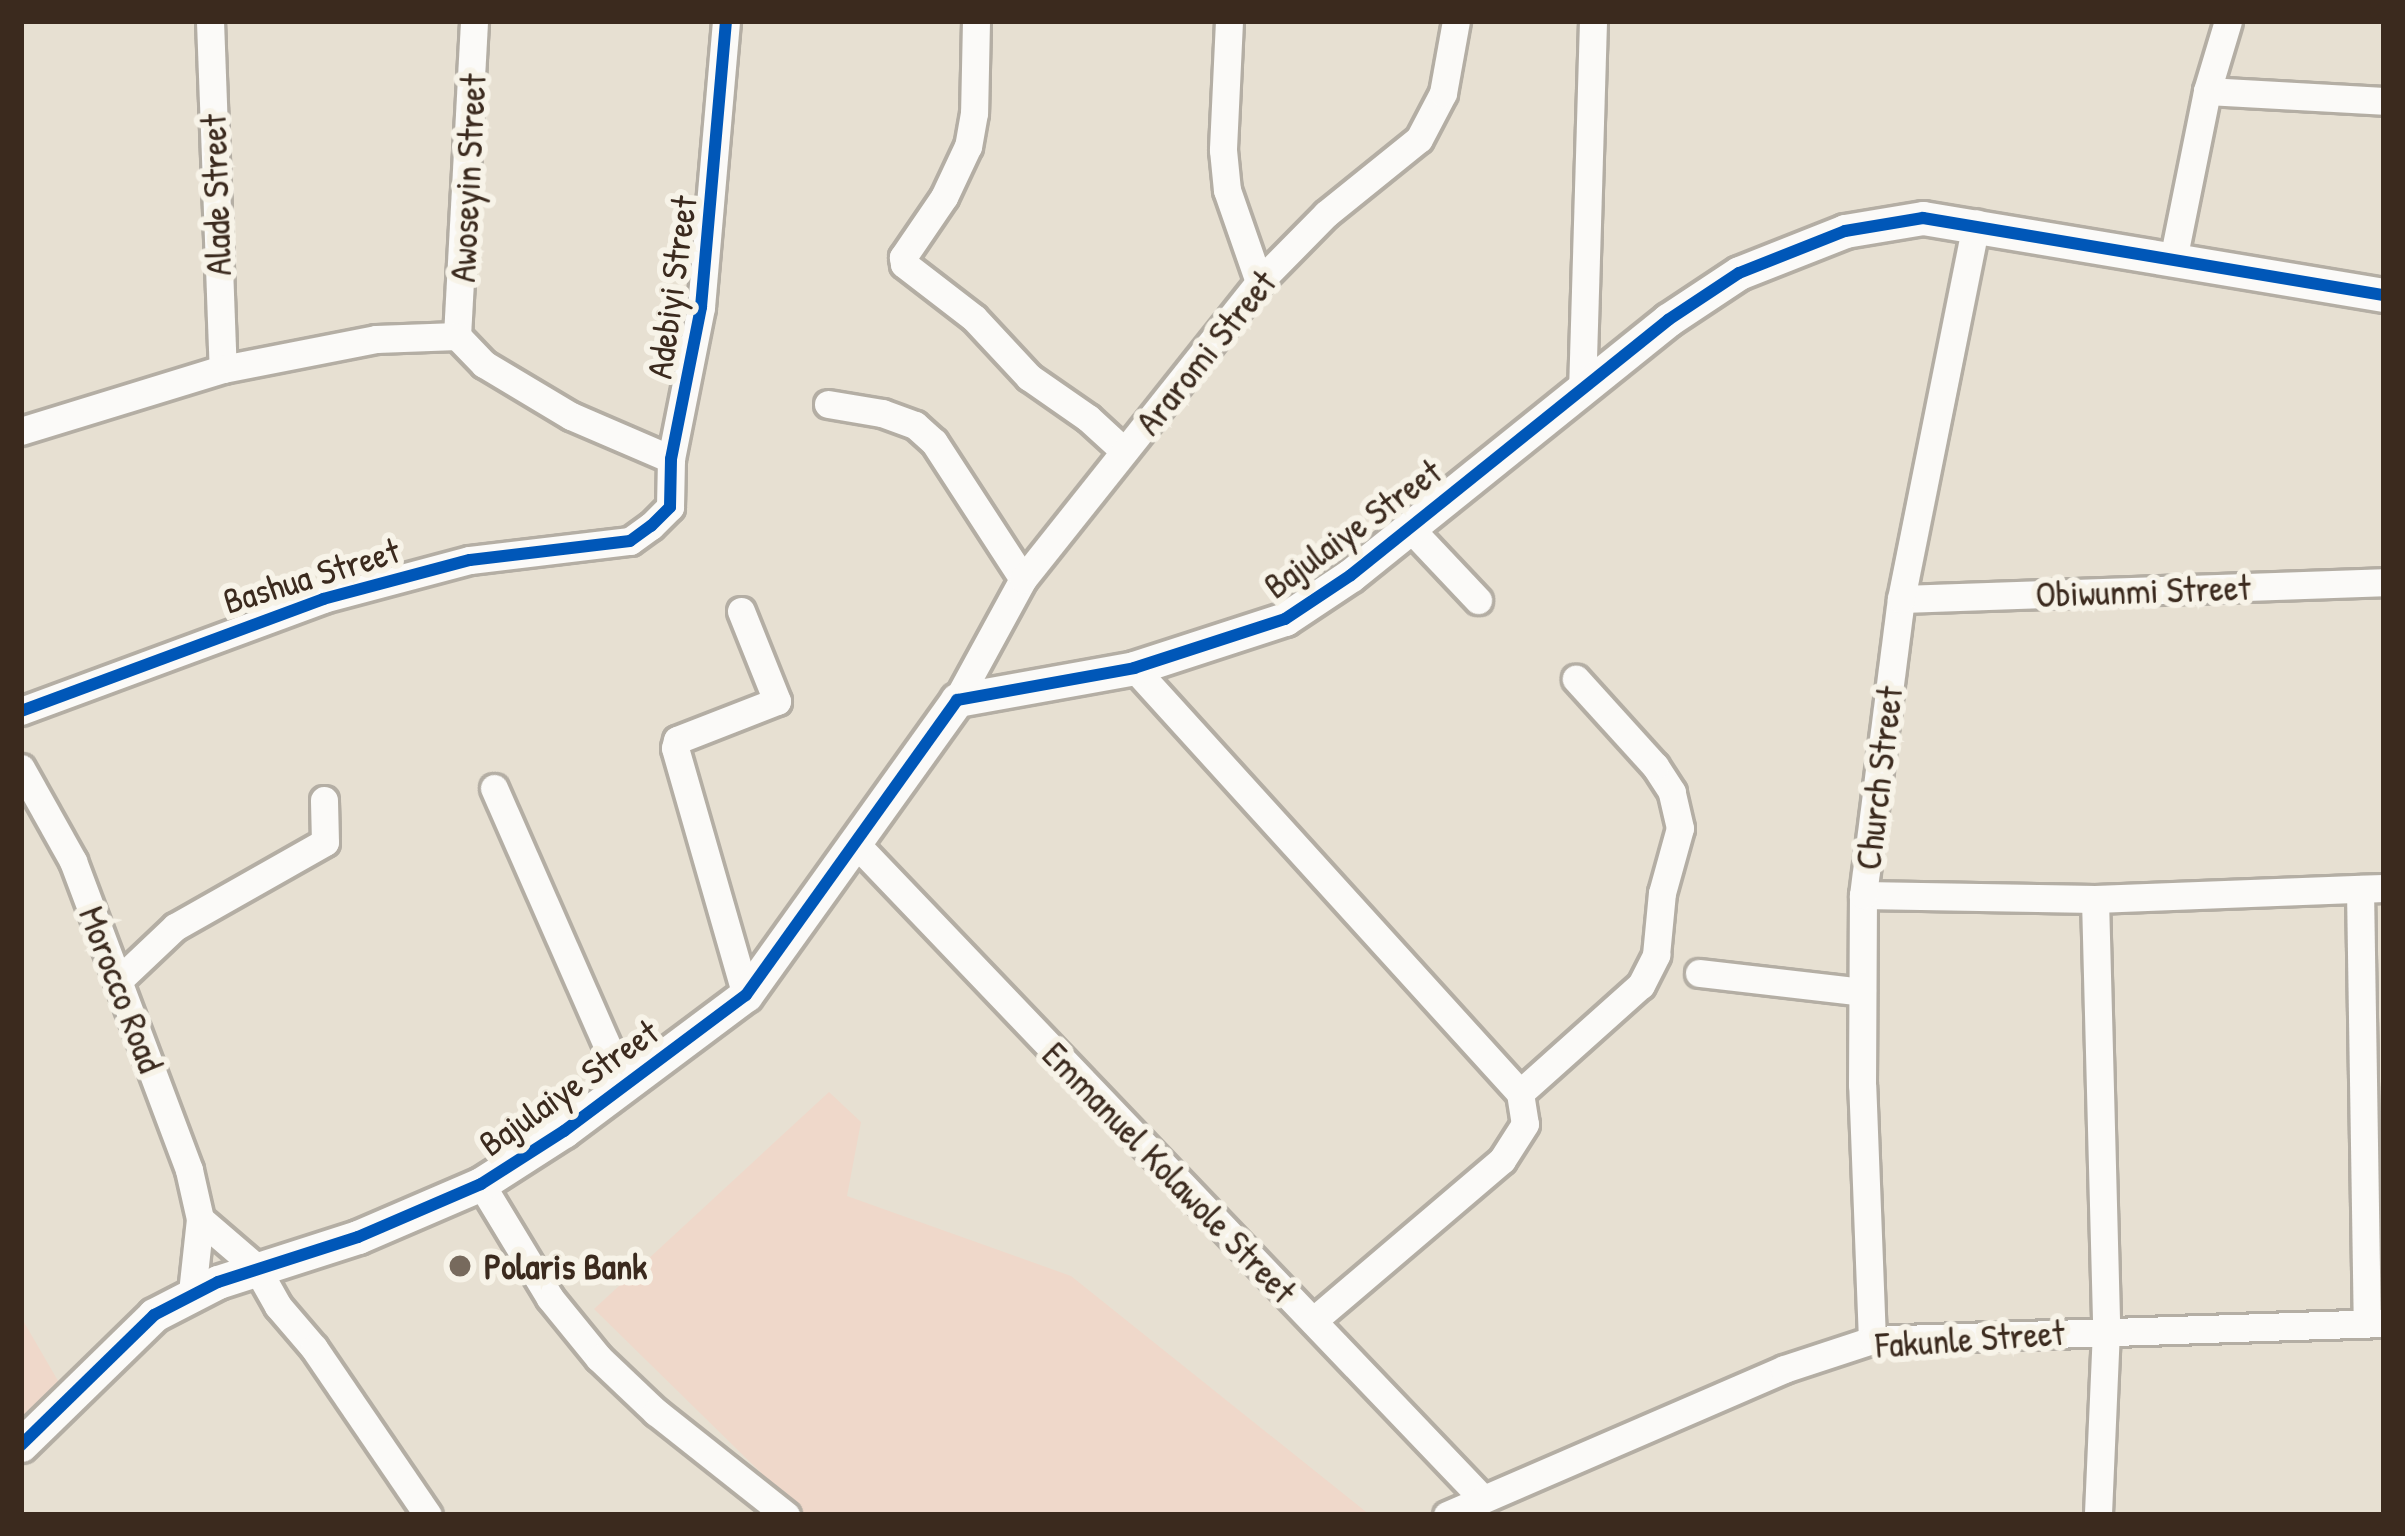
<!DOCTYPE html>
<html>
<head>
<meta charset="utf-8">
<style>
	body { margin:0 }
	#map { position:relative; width:2405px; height:1536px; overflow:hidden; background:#e7e0d2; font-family:"Patrick Hand",sans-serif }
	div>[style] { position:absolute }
	.built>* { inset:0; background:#efd8ca }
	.roads { filter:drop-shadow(3px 0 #b4aea4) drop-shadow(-3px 0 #b4aea4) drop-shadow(0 3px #b4aea4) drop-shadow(0 -3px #b4aea4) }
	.minor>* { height:27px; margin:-13.5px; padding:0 13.5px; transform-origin:13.5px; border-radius:13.5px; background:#fbfaf8 }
	.tertiary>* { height:33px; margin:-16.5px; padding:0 16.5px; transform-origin:16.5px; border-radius:16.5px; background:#fbfaf8 }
	.cycleway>* { height:12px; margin:-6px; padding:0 6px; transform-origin:6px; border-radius:6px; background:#0057b8 }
	.dots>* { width:33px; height:33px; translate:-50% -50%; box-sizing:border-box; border:6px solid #f7f3e8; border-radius:50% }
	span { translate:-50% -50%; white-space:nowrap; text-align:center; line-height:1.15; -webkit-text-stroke:12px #f7f3e8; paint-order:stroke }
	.street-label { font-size:36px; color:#3b2a1e }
	.poi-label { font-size:36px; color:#3b2a1e; font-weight:700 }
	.left { translate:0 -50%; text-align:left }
	.frame { position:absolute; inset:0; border:24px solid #3b2a1e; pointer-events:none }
</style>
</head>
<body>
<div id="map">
	<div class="built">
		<i style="clip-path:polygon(829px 1092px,861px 1122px,847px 1196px,1071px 1276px,1370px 1515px,804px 1515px,594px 1309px)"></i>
		<i style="clip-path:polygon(21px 1317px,68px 1398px,21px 1436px)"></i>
	</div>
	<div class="roads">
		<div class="minor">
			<i style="left:210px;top:21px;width:348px;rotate:87.9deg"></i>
			<i style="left:976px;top:21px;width:92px;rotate:91.2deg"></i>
			<i style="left:974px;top:113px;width:34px;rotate:100deg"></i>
			<i style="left:968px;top:146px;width:56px;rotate:115.2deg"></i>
			<i style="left:944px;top:197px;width:73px;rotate:124.3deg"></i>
			<i style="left:903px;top:257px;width:7px;rotate:82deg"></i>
			<i style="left:904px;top:264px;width:88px;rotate:37.6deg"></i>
			<i style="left:974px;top:318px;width:81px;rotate:47deg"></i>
			<i style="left:1029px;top:377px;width:72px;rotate:34.8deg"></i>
			<i style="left:1088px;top:418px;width:49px;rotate:42.5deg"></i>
			<i style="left:1229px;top:21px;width:129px;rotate:92.7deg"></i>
			<i style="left:1223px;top:150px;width:40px;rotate:84.3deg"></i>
			<i style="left:1227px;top:190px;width:97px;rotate:70.8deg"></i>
			<i style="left:2207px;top:91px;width:177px;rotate:3.2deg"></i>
			<i style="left:2173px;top:260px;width:172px;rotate:-78.6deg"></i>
			<i style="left:2207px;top:91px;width:73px;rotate:-73.3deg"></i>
			<i style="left:457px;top:336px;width:315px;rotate:-86.9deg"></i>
			<i style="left:1582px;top:392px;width:371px;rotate:-88.3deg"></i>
			<i style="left:828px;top:404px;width:55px;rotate:9.5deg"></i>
			<i style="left:882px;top:413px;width:35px;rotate:20deg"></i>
			<i style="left:915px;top:425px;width:25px;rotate:42deg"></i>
			<i style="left:934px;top:442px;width:163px;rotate:57deg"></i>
			<i style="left:21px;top:431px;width:211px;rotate:-17.1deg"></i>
			<i style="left:223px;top:369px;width:156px;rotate:-11.1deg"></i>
			<i style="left:376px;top:339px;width:81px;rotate:-2.1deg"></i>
			<i style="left:457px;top:336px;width:39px;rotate:46deg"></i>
			<i style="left:484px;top:364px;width:101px;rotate:30.9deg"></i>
			<i style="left:571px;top:416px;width:109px;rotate:23.3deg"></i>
			<i style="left:1408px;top:526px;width:102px;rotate:46.6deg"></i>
			<i style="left:1901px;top:599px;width:483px;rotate:-2deg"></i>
			<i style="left:741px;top:611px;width:97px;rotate:68.2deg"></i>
			<i style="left:777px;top:701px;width:107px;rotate:158.7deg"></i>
			<i style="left:677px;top:740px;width:8px;rotate:104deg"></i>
			<i style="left:675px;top:748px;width:257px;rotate:74deg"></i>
			<i style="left:1134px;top:668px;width:574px;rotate:47.75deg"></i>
			<i style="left:1520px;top:1093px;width:31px;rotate:81deg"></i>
			<i style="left:1525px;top:1124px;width:43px;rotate:122.6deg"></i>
			<i style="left:1502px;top:1160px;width:248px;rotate:139.6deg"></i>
			<i style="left:957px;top:700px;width:138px;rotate:-61.4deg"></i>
			<i style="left:1023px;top:579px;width:379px;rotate:-51.5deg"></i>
			<i style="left:1259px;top:282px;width:95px;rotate:-45.4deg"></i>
			<i style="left:1326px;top:214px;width:119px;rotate:-38.9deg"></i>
			<i style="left:1419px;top:139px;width:52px;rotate:-62.4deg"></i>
			<i style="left:1443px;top:93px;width:73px;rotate:-79.8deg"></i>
			<i style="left:21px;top:711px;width:322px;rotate:-20.3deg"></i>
			<i style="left:323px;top:599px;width:152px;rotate:-14.9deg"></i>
			<i style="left:470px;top:560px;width:161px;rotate:-6.8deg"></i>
			<i style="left:630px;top:541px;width:26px;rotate:-36deg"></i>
			<i style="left:651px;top:526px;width:27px;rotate:-45deg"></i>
			<i style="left:670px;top:507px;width:48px;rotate:-88.8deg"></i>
			<i style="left:671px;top:459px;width:155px;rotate:-78.8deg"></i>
			<i style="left:701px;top:307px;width:287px;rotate:-85deg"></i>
			<i style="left:21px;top:768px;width:107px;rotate:60.8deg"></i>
			<i style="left:73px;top:861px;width:330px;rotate:69.4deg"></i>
			<i style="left:189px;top:1170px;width:50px;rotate:77.3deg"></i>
			<i style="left:200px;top:1219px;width:74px;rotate:96.2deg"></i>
			<i style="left:494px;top:788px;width:326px;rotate:66.3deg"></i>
			<i style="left:857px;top:845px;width:905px;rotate:46.25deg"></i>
			<i style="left:2360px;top:889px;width:434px;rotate:89.1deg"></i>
			<i style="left:1863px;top:895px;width:232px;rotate:1deg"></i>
			<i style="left:2095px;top:899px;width:289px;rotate:-2.2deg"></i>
			<i style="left:2095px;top:899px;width:431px;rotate:88.5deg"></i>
			<i style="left:2106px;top:1330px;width:185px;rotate:92.5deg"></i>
			<i style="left:1699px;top:973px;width:164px;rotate:6.6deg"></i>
			<i style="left:120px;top:979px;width:76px;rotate:-43.4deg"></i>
			<i style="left:175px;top:927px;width:172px;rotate:-29.5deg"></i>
			<i style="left:325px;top:842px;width:42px;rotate:-91.4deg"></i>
			<i style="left:1520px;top:1093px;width:162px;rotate:-41.8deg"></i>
			<i style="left:1641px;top:985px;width:34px;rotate:-63deg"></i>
			<i style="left:1656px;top:955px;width:62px;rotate:-84.5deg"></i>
			<i style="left:1662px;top:893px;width:67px;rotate:-74.5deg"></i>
			<i style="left:1680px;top:828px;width:37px;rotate:-103deg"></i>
			<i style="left:1672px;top:792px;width:31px;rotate:-123deg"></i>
			<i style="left:1655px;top:766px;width:118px;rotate:-132.2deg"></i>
			<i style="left:481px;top:1184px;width:133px;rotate:58.8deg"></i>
			<i style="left:550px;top:1298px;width:77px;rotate:50.8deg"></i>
			<i style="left:599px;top:1358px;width:79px;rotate:43.5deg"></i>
			<i style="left:656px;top:1412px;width:166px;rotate:38.4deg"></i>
			<i style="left:200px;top:1219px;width:74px;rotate:40.6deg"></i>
			<i style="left:256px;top:1267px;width:45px;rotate:60.6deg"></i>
			<i style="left:278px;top:1306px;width:55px;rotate:49.4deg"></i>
			<i style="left:314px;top:1348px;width:202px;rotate:55.7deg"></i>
			<i style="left:1872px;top:1340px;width:255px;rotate:-92.2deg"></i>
			<i style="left:1862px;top:1085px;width:190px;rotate:-89.7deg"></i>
			<i style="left:1863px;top:895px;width:298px;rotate:-82.7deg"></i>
			<i style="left:1901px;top:599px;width:383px;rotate:-78.7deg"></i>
			<i style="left:1447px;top:1515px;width:367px;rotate:-23.4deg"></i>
			<i style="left:1784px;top:1369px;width:93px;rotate:-18.2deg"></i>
			<i style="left:1872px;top:1340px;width:512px;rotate:-1.9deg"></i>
		</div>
		<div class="tertiary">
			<i style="left:21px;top:1445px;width:186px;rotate:-44.3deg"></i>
			<i style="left:154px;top:1315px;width:72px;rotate:-27.3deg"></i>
			<i style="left:218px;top:1282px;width:147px;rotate:-17.8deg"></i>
			<i style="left:358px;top:1237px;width:134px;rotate:-23.3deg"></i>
			<i style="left:481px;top:1184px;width:98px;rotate:-32.6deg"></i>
			<i style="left:564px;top:1131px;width:227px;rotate:-36.8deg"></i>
			<i style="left:746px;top:995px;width:363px;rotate:-54.4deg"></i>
			<i style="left:957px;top:700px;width:180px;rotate:-10.2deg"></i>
			<i style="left:1134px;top:668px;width:159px;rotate:-18deg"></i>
			<i style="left:1285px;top:619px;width:79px;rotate:-33.7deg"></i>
			<i style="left:1351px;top:575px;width:407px;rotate:-38.8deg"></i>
			<i style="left:1668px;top:320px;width:85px;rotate:-33.5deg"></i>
			<i style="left:1739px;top:273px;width:114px;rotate:-21.6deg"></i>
			<i style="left:1845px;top:231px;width:79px;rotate:-9.5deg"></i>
			<i style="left:1923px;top:218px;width:467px;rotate:9.5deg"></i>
		</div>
	</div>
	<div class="cycleway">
		<i style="left:21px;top:711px;width:322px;rotate:-20.3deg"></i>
		<i style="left:323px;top:599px;width:152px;rotate:-14.9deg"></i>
		<i style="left:470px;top:560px;width:161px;rotate:-6.8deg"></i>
		<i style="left:630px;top:541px;width:26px;rotate:-36deg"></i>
		<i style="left:651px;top:526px;width:27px;rotate:-45deg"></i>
		<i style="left:670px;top:507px;width:48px;rotate:-88.8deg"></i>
		<i style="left:671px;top:459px;width:155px;rotate:-78.8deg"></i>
		<i style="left:701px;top:307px;width:287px;rotate:-85deg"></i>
		<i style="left:21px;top:1445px;width:186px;rotate:-44.3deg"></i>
		<i style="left:154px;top:1315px;width:72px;rotate:-27.3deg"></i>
		<i style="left:218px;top:1282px;width:147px;rotate:-17.8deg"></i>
		<i style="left:358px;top:1237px;width:134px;rotate:-23.3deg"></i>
		<i style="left:481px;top:1184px;width:98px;rotate:-32.6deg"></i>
		<i style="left:564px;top:1131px;width:227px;rotate:-36.8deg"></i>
		<i style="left:746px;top:995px;width:363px;rotate:-54.4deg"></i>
		<i style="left:957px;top:700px;width:180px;rotate:-10.2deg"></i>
		<i style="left:1134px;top:668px;width:159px;rotate:-18deg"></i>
		<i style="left:1285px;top:619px;width:79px;rotate:-33.7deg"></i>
		<i style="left:1351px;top:575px;width:407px;rotate:-38.8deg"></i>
		<i style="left:1668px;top:320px;width:85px;rotate:-33.5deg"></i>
		<i style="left:1739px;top:273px;width:114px;rotate:-21.6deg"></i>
		<i style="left:1845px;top:231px;width:79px;rotate:-9.5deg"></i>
		<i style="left:1923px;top:218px;width:467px;rotate:9.5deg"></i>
	</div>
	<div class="dots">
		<i style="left:460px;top:1266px;background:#776a5d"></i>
	</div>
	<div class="street-label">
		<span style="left:467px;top:178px;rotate:-87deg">Awoseyin Street</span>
		<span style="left:215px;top:195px;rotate:-92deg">Alade Street</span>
		<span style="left:671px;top:287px;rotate:-82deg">Adebiyi Street</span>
		<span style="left:1205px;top:352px;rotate:-51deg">Araromi Street</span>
		<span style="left:1352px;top:528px;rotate:-36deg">Bajulaiye Street</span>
		<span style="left:311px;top:575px;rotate:-17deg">Bashua Street</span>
		<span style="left:2143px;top:590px;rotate:-2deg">Obiwunmi Street</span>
		<span style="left:1878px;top:778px;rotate:-83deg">Church Street</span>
		<span style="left:122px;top:989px;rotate:69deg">Morocco Road</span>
		<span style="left:568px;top:1087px;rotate:-35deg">Bajulaiye Street</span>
		<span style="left:1170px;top:1172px;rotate:46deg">Emmanuel Kolawole Street</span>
		<span style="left:1970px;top:1338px;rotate:-4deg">Fakunle Street</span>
	</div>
	<div class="poi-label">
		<span class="left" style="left:484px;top:1266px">Polaris Bank</span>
	</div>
	<div class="frame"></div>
</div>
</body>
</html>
